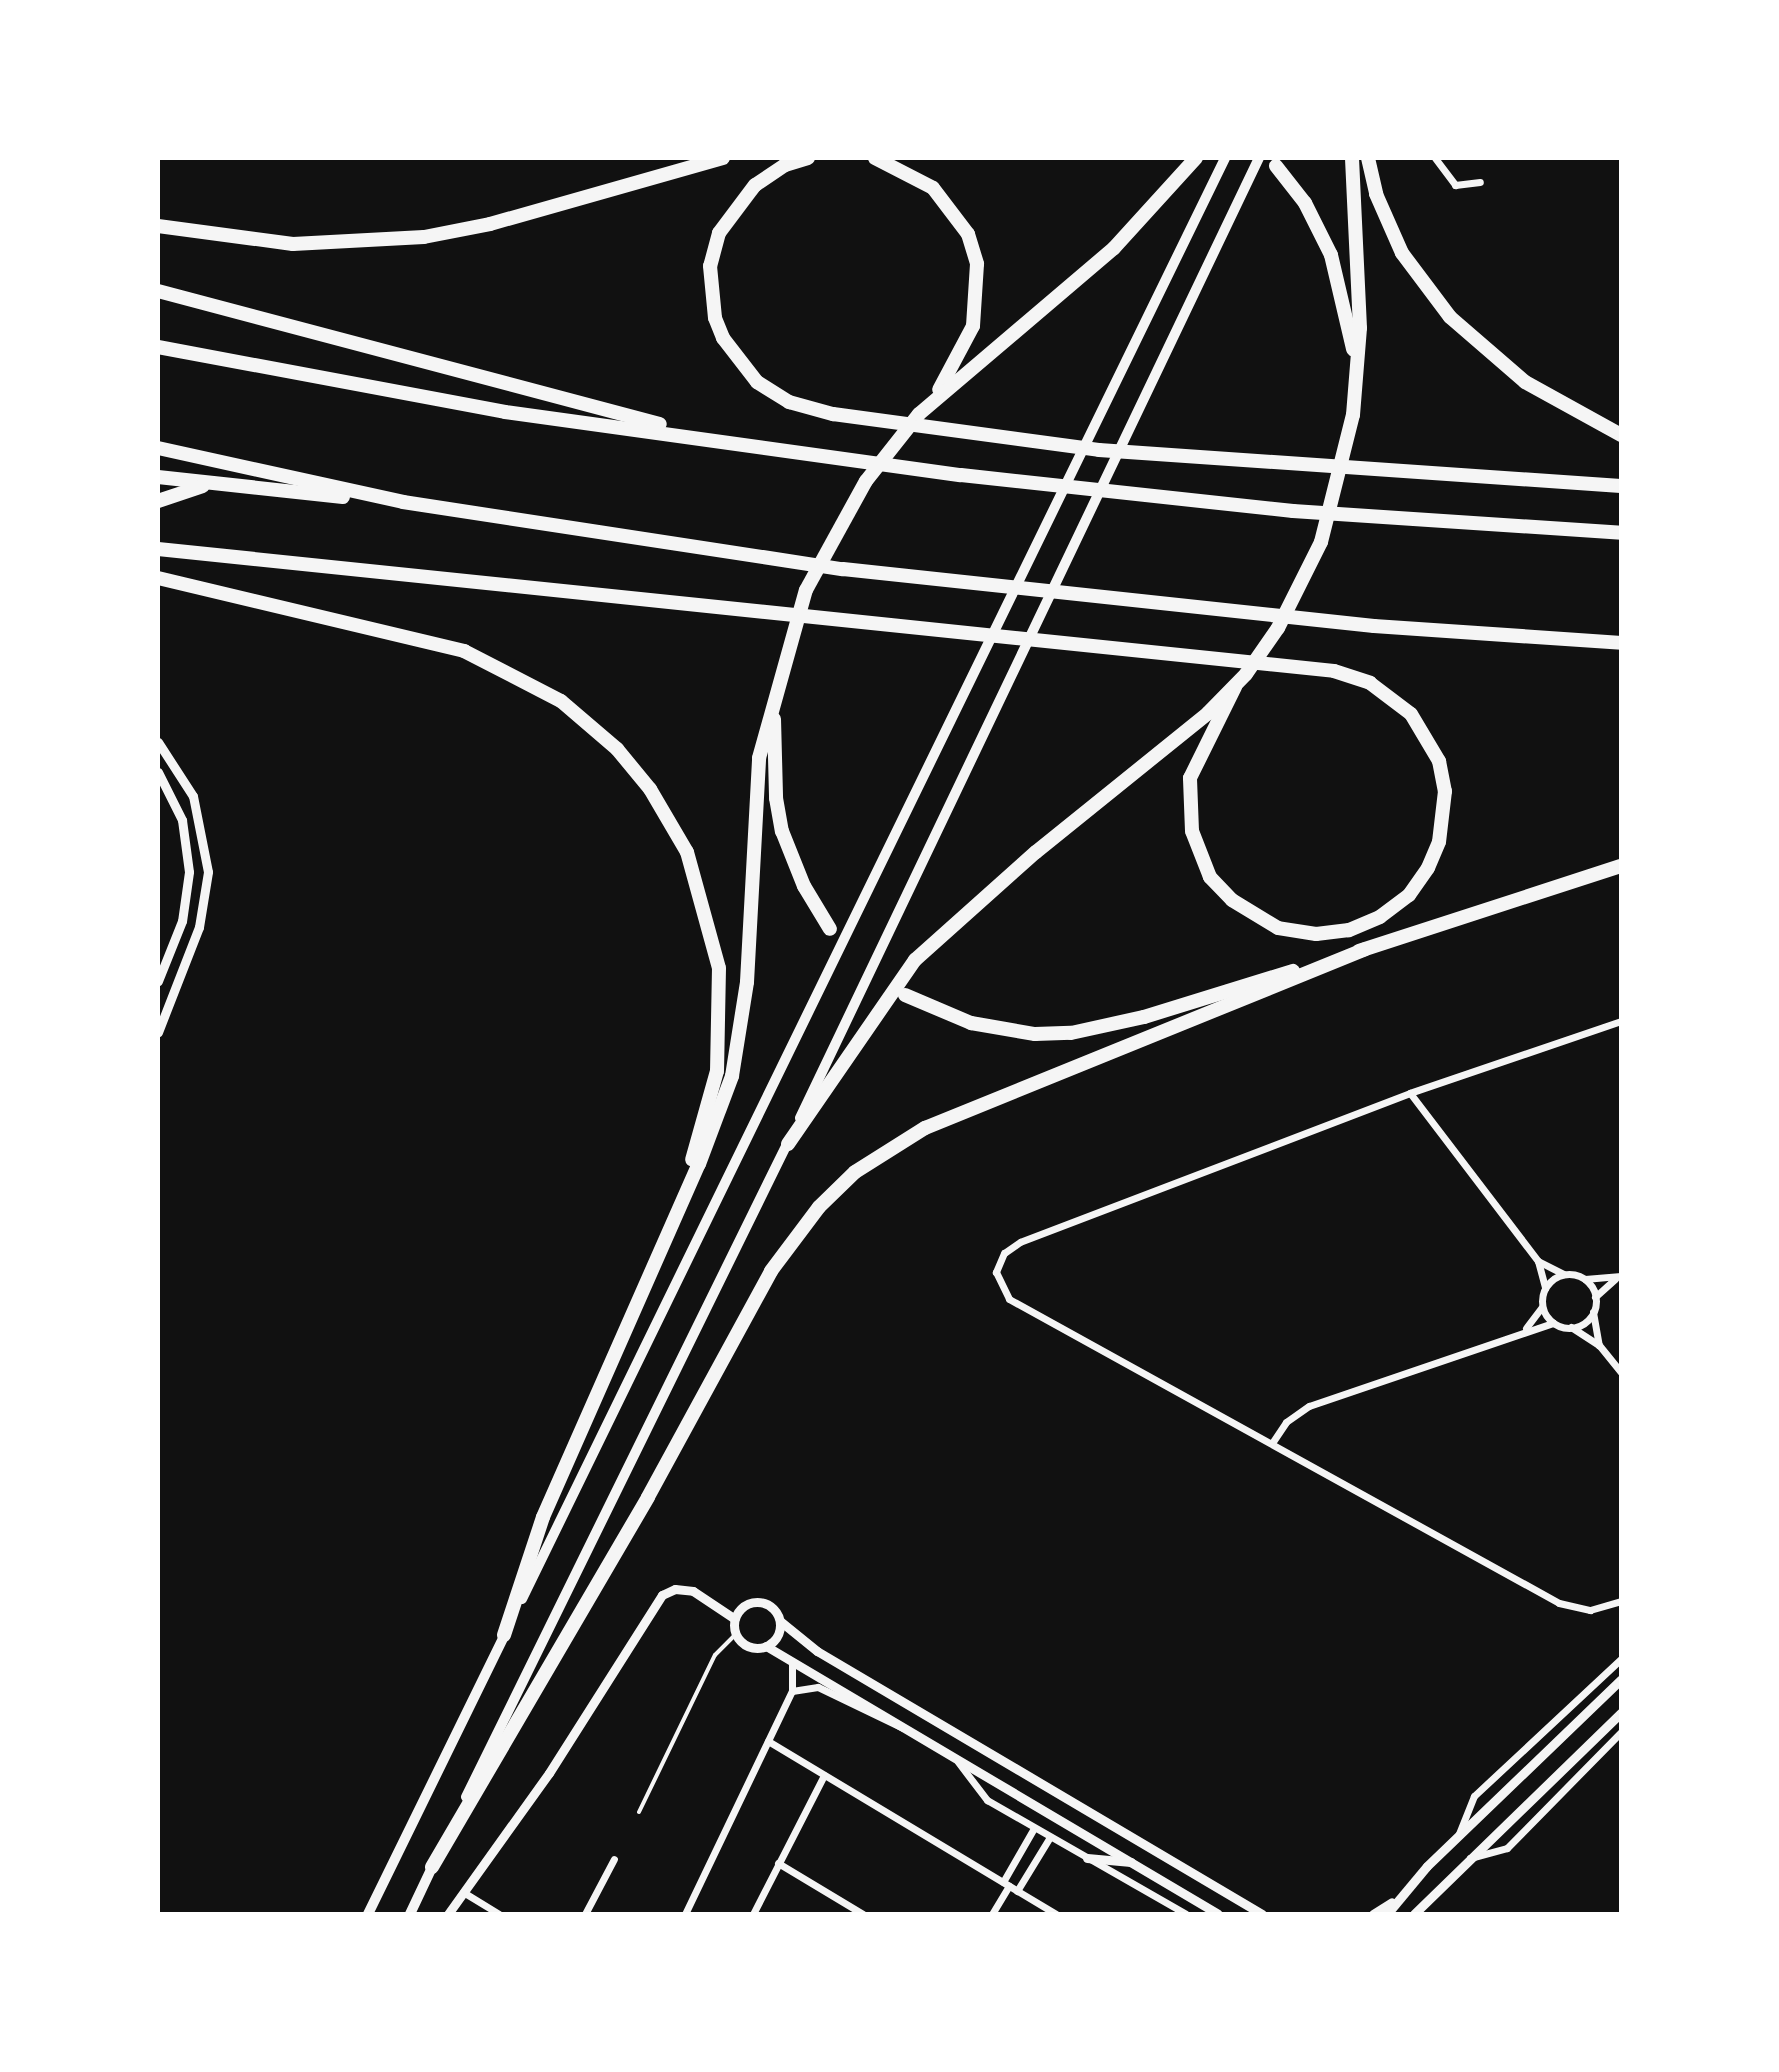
<!DOCTYPE html>
<html>
<head>
<meta charset="utf-8">
<style>
	body { margin:0 }
	#map { position:relative; width:1779px; height:2072px; overflow:hidden; background:#111; font-family:"Asap Condensed",sans-serif }
	div>[style] { position:absolute }
	.service>* { height:4px; margin:-2px; padding:0 2px; transform-origin:2px; border-radius:2px; background:#f5f5f5 }
	.minor>* { height:7px; margin:-3.5px; padding:0 3.5px; transform-origin:3.5px; border-radius:3.5px; background:#f5f5f5 }
	.minor>.ring { margin:-3.5px; padding:0; box-sizing:content-box; background:none; border:7px solid #f5f5f5; border-radius:50% }
	.tertiary>* { height:9px; margin:-4.5px; padding:0 4.5px; transform-origin:4.5px; border-radius:4.5px; background:#f5f5f5 }
	.tertiary>.ring { margin:-4.5px; padding:0; box-sizing:content-box; background:none; border:9px solid #f5f5f5; border-radius:50% }
	.secondary>* { height:10px; margin:-5px; padding:0 5px; transform-origin:5px; border-radius:5px; background:#f5f5f5 }
	.motorway>* { height:14px; margin:-7px; padding:0 7px; transform-origin:7px; border-radius:7px; background:#f5f5f5 }
	span { translate:-50% -50%; white-space:nowrap; text-align:center; line-height:1.15; -webkit-text-stroke:6px #fff; paint-order:stroke }
	.frame { position:absolute; inset:0; border:160px solid #fff; pointer-events:none }
</style>
</head>
<body>
<div id="map">
	<div class="service">
		<i style="left:639px;top:1812px;width:174px;rotate:-64.2deg"></i>
		<i style="left:715px;top:1655px;width:30px;rotate:-45deg"></i>
	</div>
	<div class="minor">
		<i style="left:1435px;top:158px;width:34px;rotate:53deg"></i>
		<i style="left:1455px;top:185px;width:25px;rotate:-7deg"></i>
		<i style="left:1621px;top:1021px;width:223px;rotate:161.2deg"></i>
		<i style="left:1410px;top:1093px;width:417px;rotate:159.1deg"></i>
		<i style="left:1020px;top:1242px;width:19px;rotate:145deg"></i>
		<i style="left:1004px;top:1253px;width:21px;rotate:113deg"></i>
		<i style="left:996px;top:1272px;width:30px;rotate:64deg"></i>
		<i style="left:1009px;top:1299px;width:628px;rotate:28.93deg"></i>
		<i style="left:1559px;top:1603px;width:32px;rotate:13deg"></i>
		<i style="left:1590px;top:1610px;width:32px;rotate:-16deg"></i>
		<i style="left:1410px;top:1093px;width:211px;rotate:52.7deg"></i>
		<i style="left:1538px;top:1261px;width:28px;rotate:75deg"></i>
		<i style="left:1538px;top:1261px;width:29px;rotate:27deg"></i>
		<i class="ring" style="left:1542px;top:1274px;width:47px;height:47px"></i>
		<i style="left:1585px;top:1279px;width:36px;rotate:-5deg"></i>
		<i style="left:1595px;top:1297px;width:27px;rotate:-42deg"></i>
		<i style="left:1593px;top:1312px;width:34px;rotate:80deg"></i>
		<i style="left:1571px;top:1327px;width:33px;rotate:33deg"></i>
		<i style="left:1599px;top:1345px;width:35px;rotate:51deg"></i>
		<i style="left:1526px;top:1328px;width:26px;rotate:-53deg"></i>
		<i style="left:1272px;top:1443px;width:25px;rotate:-56deg"></i>
		<i style="left:1286px;top:1422px;width:28px;rotate:-35deg"></i>
		<i style="left:1309px;top:1406px;width:258px;rotate:-18.8deg"></i>
		<i style="left:792px;top:1691px;width:26px;rotate:-9deg"></i>
		<i style="left:818px;top:1687px;width:94px;rotate:25.8deg"></i>
		<i style="left:768px;top:1741px;width:336px;rotate:31deg"></i>
		<i style="left:958px;top:1762px;width:48px;rotate:52.7deg"></i>
		<i style="left:987px;top:1800px;width:229px;rotate:29.8deg"></i>
		<i style="left:1458px;top:1836px;width:43px;rotate:-68.2deg"></i>
		<i style="left:1474px;top:1796px;width:201px;rotate:-43deg"></i>
		<i style="left:1470px;top:1858px;width:38px;rotate:-15deg"></i>
		<i style="left:1507px;top:1848px;width:163px;rotate:-45.5deg"></i>
		<i style="left:778px;top:1863px;width:99px;rotate:31deg"></i>
		<i style="left:1003px;top:1882px;width:62px;rotate:-60.1deg"></i>
		<i style="left:1017px;top:1891px;width:63px;rotate:-58.6deg"></i>
		<i style="left:463px;top:1892px;width:42px;rotate:31.4deg"></i>
		<i style="left:585px;top:1914px;width:62px;rotate:-62.2deg"></i>
		<i style="left:685px;top:1914px;width:247px;rotate:-64.4deg"></i>
		<i style="left:792px;top:1691px;width:30px;rotate:-90deg"></i>
		<i style="left:753px;top:1914px;width:156px;rotate:-62.9deg"></i>
		<i style="left:992px;top:1914px;width:33px;rotate:-59deg"></i>
	</div>
	<div class="tertiary">
		<i style="left:158px;top:742px;width:64px;rotate:57.1deg"></i>
		<i style="left:193px;top:796px;width:77px;rotate:78.8deg"></i>
		<i style="left:208px;top:872px;width:56px;rotate:99.3deg"></i>
		<i style="left:199px;top:927px;width:113px;rotate:111.3deg"></i>
		<i style="left:158px;top:772px;width:54px;rotate:63.4deg"></i>
		<i style="left:182px;top:820px;width:52px;rotate:82.3deg"></i>
		<i style="left:189px;top:872px;width:49px;rotate:98.1deg"></i>
		<i style="left:182px;top:921px;width:65px;rotate:111.8deg"></i>
		<i class="ring" style="left:734px;top:1602px;width:37px;height:37px"></i>
		<i style="left:780px;top:1621px;width:48px;rotate:39deg"></i>
		<i style="left:817px;top:1651px;width:517px;rotate:30.58deg"></i>
		<i style="left:766px;top:1646px;width:525px;rotate:30.66deg"></i>
		<i style="left:1087px;top:1858px;width:44px;rotate:5.2deg"></i>
		<i style="left:448px;top:1914px;width:173px;rotate:-54.4deg"></i>
		<i style="left:549px;top:1773px;width:211px;rotate:-57.6deg"></i>
		<i style="left:662px;top:1595px;width:14px;rotate:-25deg"></i>
		<i style="left:675px;top:1589px;width:18px;rotate:6deg"></i>
		<i style="left:693px;top:1591px;width:50px;rotate:33.7deg"></i>
		<i style="left:1373px;top:1914px;width:22px;rotate:-32deg"></i>
		<i style="left:1387px;top:1914px;width:62px;rotate:-50.2deg"></i>
		<i style="left:1427px;top:1866px;width:269px;rotate:-43.9deg"></i>
		<i style="left:1414px;top:1914px;width:289px;rotate:-44.2deg"></i>
	</div>
	<div class="secondary">
		<i style="left:800px;top:1118px;width:1064px;rotate:-64.45deg"></i>
		<i style="left:522px;top:1599px;width:1603px;rotate:-63.99deg"></i>
		<i style="left:466px;top:1797px;width:732px;rotate:-63.82deg"></i>
		<i style="left:368px;top:1914px;width:314px;rotate:-63.9deg"></i>
		<i style="left:410px;top:1914px;width:59px;rotate:-64.7deg"></i>
	</div>
	<div class="motorway">
		<i style="left:808px;top:158px;width:24px;rotate:163deg"></i>
		<i style="left:785px;top:165px;width:36px;rotate:146deg"></i>
		<i style="left:755px;top:185px;width:60px;rotate:126.9deg"></i>
		<i style="left:719px;top:233px;width:34px;rotate:105deg"></i>
		<i style="left:710px;top:266px;width:52px;rotate:84.5deg"></i>
		<i style="left:715px;top:318px;width:22px;rotate:68deg"></i>
		<i style="left:723px;top:338px;width:56px;rotate:52.3deg"></i>
		<i style="left:757px;top:382px;width:38px;rotate:32deg"></i>
		<i style="left:789px;top:402px;width:46px;rotate:15.3deg"></i>
		<i style="left:833px;top:414px;width:268px;rotate:7.7deg"></i>
		<i style="left:1099px;top:450px;width:523px;rotate:3.95deg"></i>
		<i style="left:875px;top:158px;width:65px;rotate:27.3deg"></i>
		<i style="left:933px;top:188px;width:58px;rotate:52.7deg"></i>
		<i style="left:968px;top:234px;width:31px;rotate:73deg"></i>
		<i style="left:977px;top:264px;width:62px;rotate:93.7deg"></i>
		<i style="left:973px;top:326px;width:72px;rotate:118deg"></i>
		<i style="left:1368px;top:158px;width:37px;rotate:77deg"></i>
		<i style="left:1376px;top:194px;width:64px;rotate:66.2deg"></i>
		<i style="left:1402px;top:253px;width:80px;rotate:53.1deg"></i>
		<i style="left:1450px;top:317px;width:99px;rotate:40.9deg"></i>
		<i style="left:1525px;top:382px;width:110px;rotate:28.9deg"></i>
		<i style="left:1276px;top:166px;width:47px;rotate:51.9deg"></i>
		<i style="left:1305px;top:203px;width:58px;rotate:63.4deg"></i>
		<i style="left:1331px;top:255px;width:97px;rotate:76.8deg"></i>
		<i style="left:158px;top:226px;width:136px;rotate:7.6deg"></i>
		<i style="left:293px;top:244px;width:131px;rotate:-3.1deg"></i>
		<i style="left:424px;top:237px;width:67px;rotate:-11.1deg"></i>
		<i style="left:490px;top:224px;width:242px;rotate:-15.8deg"></i>
		<i style="left:158px;top:291px;width:519px;rotate:14.84deg"></i>
		<i style="left:158px;top:347px;width:353px;rotate:10.6deg"></i>
		<i style="left:505px;top:412px;width:460px;rotate:7.9deg"></i>
		<i style="left:961px;top:475px;width:334px;rotate:6.2deg"></i>
		<i style="left:1293px;top:511px;width:329px;rotate:3.8deg"></i>
		<i style="left:158px;top:448px;width:251px;rotate:12.4deg"></i>
		<i style="left:403px;top:502px;width:445px;rotate:8.7deg"></i>
		<i style="left:843px;top:569px;width:534px;rotate:6.13deg"></i>
		<i style="left:1374px;top:626px;width:248px;rotate:3.9deg"></i>
		<i style="left:158px;top:477px;width:186px;rotate:6.2deg"></i>
		<i style="left:158px;top:501px;width:47px;rotate:-18.4deg"></i>
		<i style="left:158px;top:549px;width:1182px;rotate:5.92deg"></i>
		<i style="left:1334px;top:671px;width:38px;rotate:18deg"></i>
		<i style="left:1370px;top:683px;width:51px;rotate:37.1deg"></i>
		<i style="left:1411px;top:714px;width:55px;rotate:59.2deg"></i>
		<i style="left:1439px;top:761px;width:31px;rotate:79deg"></i>
		<i style="left:1445px;top:791px;width:51px;rotate:96.7deg"></i>
		<i style="left:1439px;top:842px;width:28px;rotate:113deg"></i>
		<i style="left:1428px;top:868px;width:33px;rotate:125deg"></i>
		<i style="left:1409px;top:895px;width:36px;rotate:143deg"></i>
		<i style="left:1380px;top:917px;width:34px;rotate:157deg"></i>
		<i style="left:1349px;top:930px;width:33px;rotate:173deg"></i>
		<i style="left:1316px;top:934px;width:38px;rotate:-171deg"></i>
		<i style="left:1278px;top:928px;width:54px;rotate:-148.7deg"></i>
		<i style="left:1232px;top:900px;width:32px;rotate:-134deg"></i>
		<i style="left:1210px;top:877px;width:49px;rotate:-111.4deg"></i>
		<i style="left:1192px;top:831px;width:53px;rotate:-92.2deg"></i>
		<i style="left:1190px;top:778px;width:102px;rotate:-63.7deg"></i>
		<i style="left:158px;top:578px;width:315px;rotate:13.4deg"></i>
		<i style="left:464px;top:651px;width:109px;rotate:27.3deg"></i>
		<i style="left:561px;top:701px;width:74px;rotate:40.6deg"></i>
		<i style="left:617px;top:749px;width:52px;rotate:50.5deg"></i>
		<i style="left:650px;top:789px;width:73px;rotate:59.6deg"></i>
		<i style="left:687px;top:852px;width:120px;rotate:74.6deg"></i>
		<i style="left:719px;top:968px;width:103px;rotate:91.1deg"></i>
		<i style="left:717px;top:1071px;width:92px;rotate:105.7deg"></i>
		<i style="left:774px;top:719px;width:79px;rotate:88.5deg"></i>
		<i style="left:776px;top:798px;width:34px;rotate:80deg"></i>
		<i style="left:782px;top:831px;width:59px;rotate:68.2deg"></i>
		<i style="left:804px;top:886px;width:50px;rotate:58.8deg"></i>
		<i style="left:1359px;top:951px;width:275px;rotate:-18deg"></i>
		<i style="left:905px;top:995px;width:72px;rotate:23deg"></i>
		<i style="left:971px;top:1023px;width:65px;rotate:9.8deg"></i>
		<i style="left:1035px;top:1034px;width:36px;rotate:-2deg"></i>
		<i style="left:1071px;top:1033px;width:75px;rotate:-12.4deg"></i>
		<i style="left:1144px;top:1017px;width:156px;rotate:-17.2deg"></i>
		<i style="left:788px;top:1144px;width:224px;rotate:-55.4deg"></i>
		<i style="left:915px;top:960px;width:162px;rotate:-41.8deg"></i>
		<i style="left:1036px;top:852px;width:221px;rotate:-38.9deg"></i>
		<i style="left:1208px;top:713px;width:54px;rotate:-45.7deg"></i>
		<i style="left:1246px;top:674px;width:56px;rotate:-55.2deg"></i>
		<i style="left:1278px;top:628px;width:96px;rotate:-63.4deg"></i>
		<i style="left:1321px;top:542px;width:131px;rotate:-75.9deg"></i>
		<i style="left:1353px;top:415px;width:87px;rotate:-85.4deg"></i>
		<i style="left:1360px;top:328px;width:170px;rotate:-92.7deg"></i>
		<i style="left:504px;top:1635px;width:124px;rotate:-71.7deg"></i>
		<i style="left:543px;top:1517px;width:386px;rotate:-66.2deg"></i>
		<i style="left:699px;top:1164px;width:94px;rotate:-69.4deg"></i>
		<i style="left:732px;top:1076px;width:95px;rotate:-80.9deg"></i>
		<i style="left:747px;top:982px;width:224px;rotate:-86.9deg"></i>
		<i style="left:759px;top:758px;width:174px;rotate:-74.4deg"></i>
		<i style="left:806px;top:590px;width:124px;rotate:-61.2deg"></i>
		<i style="left:866px;top:481px;width:85px;rotate:-51.7deg"></i>
		<i style="left:919px;top:414px;width:256px;rotate:-40.4deg"></i>
		<i style="left:1114px;top:248px;width:122px;rotate:-47.7deg"></i>
		<i style="left:432px;top:1867px;width:428px;rotate:-59.7deg"></i>
		<i style="left:648px;top:1497px;width:257px;rotate:-61.4deg"></i>
		<i style="left:771px;top:1271px;width:80px;rotate:-53.1deg"></i>
		<i style="left:819px;top:1207px;width:50px;rotate:-44.2deg"></i>
		<i style="left:855px;top:1172px;width:83px;rotate:-32.2deg"></i>
		<i style="left:925px;top:1128px;width:475px;rotate:-22.1deg"></i>
	</div>
	<div class="frame"></div>
</div>
</body>
</html>
